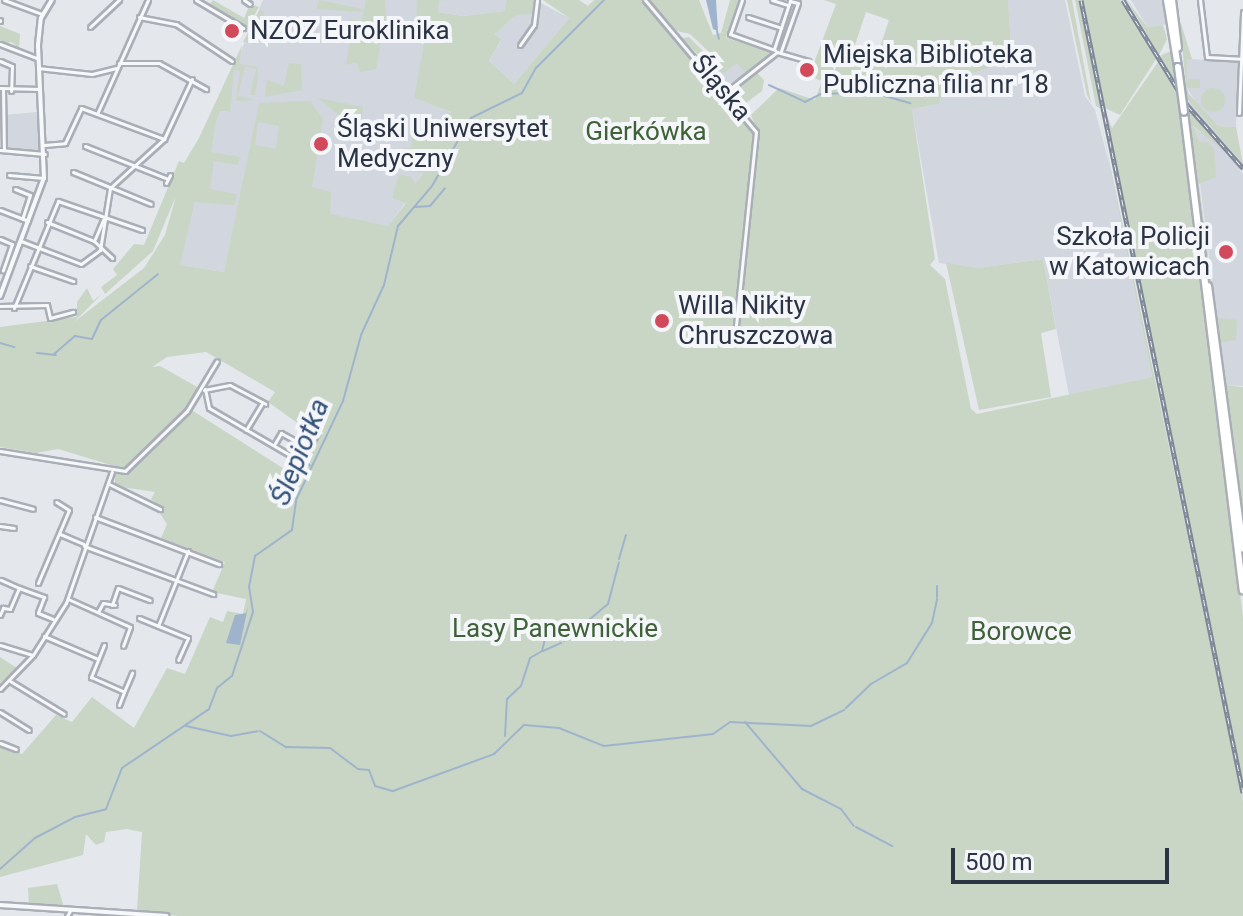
<!DOCTYPE html>
<html>
<head>
<meta charset="utf-8">
<style>
	body { margin:0 }
	#map { position:relative; width:1243px; height:916px; overflow:hidden; background:#e4e7ec; font-family:Roboto,sans-serif }
	div>[style] { position:absolute }
	.built>* { inset:0; background:#d2d6de }
	.green>* { inset:0; background:#c9d6c5 }
	.round { border-radius:50% }
	.water>* { inset:0; background:#9fb4cc }
	.stream>* { height:2px; margin:-1px; padding:0 1px; transform-origin:1px; border-radius:1px; background:#9fb4cc }
	.roads { filter:drop-shadow(2px 0 #a9aeb7) drop-shadow(-2px 0 #a9aeb7) drop-shadow(0 2px #a9aeb7) drop-shadow(0 -2px #a9aeb7) }
	.minor>* { height:3px; margin:-1.5px; padding:0 1.5px; transform-origin:1.5px; border-radius:1.5px; background:#f7f8fa }
	.tertiary>* { height:4px; margin:-2px; padding:0 2px; transform-origin:2px; border-radius:2px; background:#f7f8fa }
	.primary>* { height:6px; margin:-3px; padding:0 3px; transform-origin:3px; border-radius:3px; background:#fff }
	.rail>* { height:5px; margin-top:-2.5px; transform-origin:0; background:repeating-linear-gradient(90deg,#f4f6f9 0 6px,#7d8696 0 12px); box-sizing:border-box; border-block:2px solid #7d8696 }
	.bridges { filter:drop-shadow(2px 0 #a3abb8) drop-shadow(-2px 0 #a3abb8) drop-shadow(0 2px #a3abb8) drop-shadow(0 -2px #a3abb8) }
	.primary-bridge>* { height:6px; margin:-3px; padding:0 3px; transform-origin:3px; border-radius:3px; background:#fff }
	.dots>* { width:22px; height:22px; translate:-50% -50%; box-sizing:border-box; border:4px solid #f4f6f9; border-radius:50% }
	span { translate:-50% -50%; white-space:nowrap; text-align:center; line-height:1.15; -webkit-text-stroke:8px #f4f6f9; paint-order:stroke }
	.poi-label { font-size:26px; color:#2b3445 }
	.left { translate:0 -50%; text-align:left }
	.right { translate:-100% -50%; text-align:right }
	.street-label { font-size:26px; color:#2b3445 }
	.park-label { font-size:26px; color:#3f6138 }
	.water-label { font-size:28px; color:#34527a; font-style:italic }
	.scale { position:absolute; left:951px; top:848px; width:218px; height:36px; box-sizing:border-box; border:4px solid #2b3445; border-top:0; padding-left:10px; font-size:24px; line-height:28px; white-space:nowrap; color:#2b3445; -webkit-text-stroke:6px #f4f6f9; paint-order:stroke }
</style>
</head>
<body>
<div id="map">
	<div class="built">
		<i style="clip-path:polygon(263px 0,506px 0,504px 11px,463px 16px,438px 12px,426px 33px,419px 100px,451px 112px,440px 123px,429px 171px,388px 226px,229px 248px,224px 272px,179px 265px,216px 121px,221px 111px,229px 112px,223px 93px)"></i>
		<i style="clip-path:polygon(535px 0,569px 18px,514px 84px,489px 61px,501px 41px,495px 34px,516px 15px,534px 12px)"></i>
		<i style="clip-path:polygon(1008px 0,1065px 0,1085px 96px,1095px 110px,1113px 179px,1152px 377px,1069px 395px,1043px 259px,977px 268px,939px 263px,912px 109px,939px 104px,947px 81px,1012px 61px)"></i>
		<i style="clip-path:polygon(1080px 0,1243px 786px,1243px 801px,1097px 87px)"></i>
		<i style="clip-path:polygon(1120px 0,1127px 0,1177px 93px,1141px 35px)"></i>
		<i style="clip-path:polygon(1131px 0,1165px 0,1169px 24px,1147px 27px)"></i>
		<i style="clip-path:polygon(1187px 59px,1238px 61px,1236px 127px,1218px 126px,1202px 112px,1187px 88px)"></i>
		<i style="clip-path:polygon(737px 62px,746px 74px,725px 86px,717px 78px)"></i>
		<i style="clip-path:polygon(1187px 99px,1243px 164px,1243px 171px,1238px 168px,1243px 174px,1243px 386px,1225px 385px,1193px 127px,1213px 141px,1188px 109px)"></i>
		<i style="clip-path:polygon(37px 112px,40px 151px,5px 148px,3px 115px)"></i>
	</div>
	<div class="green">
		<i style="clip-path:polygon(213px 0,244px 18px,250px 4px,259px 7px,246px 29px,208px 6px)"></i>
		<i style="clip-path:polygon(319px 0,362px 9px,361px 12px,316px 9px)"></i>
		<i style="clip-path:polygon(366px 0,385px 0,386px 13px,376px 69px,360px 72px,357px 62px,346px 65px,350px 40px,363px 41px,366px 31px,352px 30px,353px 21px,344px 19px,361px 21px)"></i>
		<i style="clip-path:polygon(evenodd,417px 0,439px 0,438px 12px,463px 16px,504px 11px,506px 0,535px 0,532px 14px,516px 15px,495px 34px,501px 40px,489px 61px,514px 84px,569px 18px,543px 0,579px 0,588px 6px,594px 0,643px 0,753px 129px,748px 243px,760px 137px,751px 115px,779px 88px,815px 100px,822px 81px,809px 76px,836px 4px,824px 0,1008px 0,1012px 61px,947px 81px,939px 104px,912px 109px,935px 259px,930px 265px,945px 279px,971px 409px,977px 414px,1152px 377px,1098px 107px,1243px 801px,1243px 916px,178px 916px,137px 911px,142px 832px,127px 829px,106px 832px,104px 842px,96px 845px,86px 834px,83px 855px,0 877px,0 746px,22px 754px,56px 715px,72px 722px,92px 697px,134px 728px,167px 668px,185px 674px,210px 617px,223px 622px,227px 611px,243px 614px,246px 599px,212px 592px,225px 562px,161px 538px,167px 524px,159px 512px,163px 509px,151px 499px,155px 492px,115px 486px,115px 474px,125px 472px,190px 409px,297px 477px,324px 426px,313px 417px,306px 428px,296px 422px,268px 402px,275px 392px,206px 352px,167px 357px,152px 367px,160px 366px,199px 388px,185px 409px,124px 469px,58px 449px,36px 453px,0 447px,0 327px,77px 317px,77px 302px,87px 288px,93px 301px,102px 294px,74px 322px,144px 268px,165px 235px,176px 196px,153px 251px,105px 294px,101px 287px,117px 275px,113px 269px,134px 244px,144px 245px,179px 161px,184px 163px,199px 138px,242px 45px,239px 64px,257px 67px,258px 75px,255px 95px,250px 95px,256px 69px,245px 66px,238px 96px,255px 100px,236px 101px,240px 71px,234px 70px,230px 112px,221px 111px,216px 121px,211px 152px,240px 157px,238px 165px,214px 161px,210px 189px,237px 194px,235px 205px,195px 202px,180px 265px,224px 272px,259px 103px,310px 101px,323px 119px,312px 187px,331px 192px,330px 214px,388px 226px,406px 203px,392px 198px,399px 174px,411px 177px,415px 184px,424px 173px,401px 170px,402px 148px,412px 148px,412px 133px,417px 133px,419px 126px,429px 128px,451px 112px,414px 98px,426px 34px,416px 30px,417px 0,866px 12px,889px 20px,874px 65px,851px 57px,866px 12px,417px 0,258px 122px,279px 126px,276px 149px,255px 145px,258px 122px)"></i>
		<i style="clip-path:polygon(650px 0,699px 0,713px 35px,721px 33px,730px 0,740px 0,726px 38px,770px 52px,768px 58px,746px 74px,737px 63px,717px 78px,709px 52px,690px 34px,677px 31px)"></i>
		<i style="clip-path:polygon(1067px 0,1072px 0,1091px 103px,1087px 95px)"></i>
		<i style="clip-path:polygon(1075px 0,1080px 0,1101px 109px,1096px 106px)"></i>
		<i style="clip-path:polygon(1083px 0,1120px 0,1156px 59px,1120px 115px,1105px 108px)"></i>
		<i style="clip-path:polygon(1127px 0,1147px 27px,1163px 25px,1167px 39px,1159px 55px)"></i>
		<i style="clip-path:polygon(260px 10px,264px 11px,262px 28px,254px 32px,256px 44px,243px 42px)"></i>
		<i style="clip-path:polygon(1180px 20px,1192px 59px,1187px 60px,1187px 79px,1200px 79px,1200px 88px,1187px 88px,1189px 94px,1218px 126px,1236px 127px,1243px 164px,1187px 99px)"></i>
		<i style="clip-path:polygon(0 26px,20px 34px,19px 49px,12px 42px,0 44px)"></i>
		<i style="clip-path:polygon(689px 37px,708px 56px,706px 63px,682px 38px)"></i>
		<i style="clip-path:polygon(1173px 50px,1176px 83px,1160px 56px)"></i>
		<i style="clip-path:polygon(1158px 62px,1177px 93px,1243px 617px,1243px 786px,1105px 110px,1112px 128px)"></i>
		<i style="clip-path:polygon(289px 63px,301px 64px,302px 90px,265px 97px,267px 80px,284px 86px)"></i>
		<i style="clip-path:polygon(757px 73px,764px 80px,762px 91px,743px 105px,729px 92px)"></i>
		<i class="round" style="left:1201px;top:88px;width:24px;height:24px"></i>
		<i style="clip-path:polygon(317px 98px,363px 107px,362px 117px,345px 120px)"></i>
		<i style="clip-path:polygon(1188px 109px,1221px 149px,1193px 126px,1199px 142px,1208px 142px,1214px 149px,1216px 177px,1199px 184px,1216px 318px,1237px 320px,1236px 340px,1219px 343px,1225px 385px,1243px 387px,1243px 517px,1223px 385px)"></i>
		<i style="clip-path:polygon(1043px 259px,1056px 329px,1041px 333px,1051px 397px,979px 410px,946px 263px,977px 268px)"></i>
		<i style="clip-path:polygon(0 657px,17px 668px,0 683px)"></i>
		<i style="clip-path:polygon(57px 884px,64px 907px,29px 905px,28px 888px)"></i>
	</div>
	<div class="water">
		<i style="clip-path:polygon(706px 0,716px 0,718px 31px,713px 29px)"></i>
		<i style="clip-path:polygon(248px 607px,240px 645px,226px 643px,235px 615px,246px 613px)"></i>
	</div>
	<div class="stream">
		<i style="left:717px;top:31px;width:8px;rotate:76deg"></i>
		<i style="left:769px;top:85px;width:40px;rotate:25deg"></i>
		<i style="left:805px;top:102px;width:18px;rotate:-27deg"></i>
		<i style="left:821px;top:94px;width:50px;rotate:-2.3deg"></i>
		<i style="left:871px;top:92px;width:41px;rotate:15.8deg"></i>
		<i style="left:415px;top:207px;width:15px;rotate:-4deg"></i>
		<i style="left:430px;top:206px;width:23px;rotate:-50deg"></i>
		<i style="left:0;top:343px;width:15px;rotate:16deg"></i>
		<i style="left:37px;top:353px;width:19px;rotate:6deg"></i>
		<i style="left:53px;top:355px;width:29px;rotate:-41deg"></i>
		<i style="left:75px;top:336px;width:17px;rotate:10deg"></i>
		<i style="left:92px;top:339px;width:21px;rotate:-65deg"></i>
		<i style="left:101px;top:320px;width:73px;rotate:-38.9deg"></i>
		<i style="left:302px;top:454px;width:14px;rotate:56deg"></i>
		<i style="left:619px;top:559px;width:25px;rotate:-74deg"></i>
		<i style="left:937px;top:597px;width:11px;rotate:-90deg"></i>
		<i style="left:545px;top:637px;width:7px;rotate:-63deg"></i>
		<i style="left:564px;top:641px;width:57px;rotate:-40.1deg"></i>
		<i style="left:608px;top:604px;width:43px;rotate:-75.3deg"></i>
		<i style="left:543px;top:651px;width:20px;rotate:-24deg"></i>
		<i style="left:846px;top:708px;width:35px;rotate:-44deg"></i>
		<i style="left:871px;top:684px;width:42px;rotate:-30.3deg"></i>
		<i style="left:907px;top:663px;width:47px;rotate:-58deg"></i>
		<i style="left:932px;top:623px;width:25px;rotate:-78deg"></i>
		<i style="left:745px;top:722px;width:88px;rotate:49.6deg"></i>
		<i style="left:802px;top:789px;width:44px;rotate:27.1deg"></i>
		<i style="left:841px;top:809px;width:21px;rotate:53deg"></i>
		<i style="left:186px;top:726px;width:46px;rotate:12.5deg"></i>
		<i style="left:231px;top:736px;width:27px;rotate:-10deg"></i>
		<i style="left:260px;top:731px;width:31px;rotate:32deg"></i>
		<i style="left:286px;top:747px;width:44px;rotate:1.3deg"></i>
		<i style="left:330px;top:748px;width:35px;rotate:37deg"></i>
		<i style="left:358px;top:769px;width:11px;rotate:5deg"></i>
		<i style="left:369px;top:770px;width:17px;rotate:69deg"></i>
		<i style="left:375px;top:786px;width:19px;rotate:16deg"></i>
		<i style="left:393px;top:791px;width:108px;rotate:-20.1deg"></i>
		<i style="left:494px;top:754px;width:42px;rotate:-44deg"></i>
		<i style="left:524px;top:725px;width:35px;rotate:5deg"></i>
		<i style="left:559px;top:728px;width:48px;rotate:21.8deg"></i>
		<i style="left:604px;top:746px;width:110px;rotate:-6.3deg"></i>
		<i style="left:713px;top:734px;width:21px;rotate:-35deg"></i>
		<i style="left:730px;top:722px;width:81px;rotate:2.8deg"></i>
		<i style="left:811px;top:726px;width:37px;rotate:-26deg"></i>
		<i style="left:505px;top:736px;width:37px;rotate:-87deg"></i>
		<i style="left:507px;top:699px;width:19px;rotate:-43deg"></i>
		<i style="left:521px;top:686px;width:29px;rotate:-72deg"></i>
		<i style="left:530px;top:658px;width:14px;rotate:-30deg"></i>
		<i style="left:542px;top:651px;width:12px;rotate:-76deg"></i>
		<i style="left:856px;top:827px;width:41px;rotate:27.8deg"></i>
		<i style="left:0;top:869px;width:47px;rotate:-41.5deg"></i>
		<i style="left:35px;top:838px;width:45px;rotate:-27.7deg"></i>
		<i style="left:75px;top:817px;width:32px;rotate:-14deg"></i>
		<i style="left:106px;top:809px;width:44px;rotate:-68.7deg"></i>
		<i style="left:122px;top:768px;width:105px;rotate:-34.1deg"></i>
		<i style="left:209px;top:709px;width:22px;rotate:-69deg"></i>
		<i style="left:217px;top:688px;width:19px;rotate:-39deg"></i>
		<i style="left:232px;top:676px;width:67px;rotate:-71.8deg"></i>
		<i style="left:253px;top:612px;width:25px;rotate:-99deg"></i>
		<i style="left:249px;top:587px;width:32px;rotate:-79deg"></i>
		<i style="left:255px;top:556px;width:45px;rotate:-35.1deg"></i>
		<i style="left:292px;top:530px;width:30px;rotate:-82deg"></i>
		<i style="left:296px;top:500px;width:110px;rotate:-64.6deg"></i>
		<i style="left:343px;top:401px;width:68px;rotate:-74.7deg"></i>
		<i style="left:361px;top:335px;width:55px;rotate:-65.3deg"></i>
		<i style="left:384px;top:285px;width:61px;rotate:-76.7deg"></i>
		<i style="left:398px;top:226px;width:52px;rotate:-49.6deg"></i>
		<i style="left:432px;top:186px;width:78px;rotate:-60.2deg"></i>
		<i style="left:471px;top:118px;width:57px;rotate:-26.1deg"></i>
		<i style="left:522px;top:93px;width:29px;rotate:-61deg"></i>
		<i style="left:536px;top:68px;width:96px;rotate:-45deg"></i>
	</div>
	<div class="roads">
		<div class="minor">
			<i style="left:4px;top:0;width:40px;rotate:20.2deg"></i>
			<i style="left:196px;top:0;width:55px;rotate:30.8deg"></i>
			<i style="left:244px;top:0;width:7px;rotate:34deg"></i>
			<i style="left:645px;top:0;width:172px;rotate:49.9deg"></i>
			<i style="left:756px;top:132px;width:203px;rotate:95.9deg"></i>
			<i style="left:742px;top:0;width:36px;rotate:109deg"></i>
			<i style="left:730px;top:34px;width:48px;rotate:19.6deg"></i>
			<i style="left:772px;top:0;width:16px;rotate:18deg"></i>
			<i style="left:1200px;top:0;width:57px;rotate:83deg"></i>
			<i style="left:1207px;top:57px;width:34px;rotate:3deg"></i>
			<i style="left:139px;top:17px;width:38px;rotate:11deg"></i>
			<i style="left:176px;top:24px;width:67px;rotate:33.5deg"></i>
			<i style="left:748px;top:17px;width:35px;rotate:18deg"></i>
			<i style="left:0;top:21px;width:1px;rotate:-90deg"></i>
			<i style="left:90px;top:27px;width:40px;rotate:-43deg"></i>
			<i style="left:0;top:44px;width:40px;rotate:21deg"></i>
			<i style="left:520px;top:45px;width:24px;rotate:-55deg"></i>
			<i style="left:534px;top:25px;width:25px;rotate:-83deg"></i>
			<i style="left:774px;top:49px;width:51px;rotate:-71.6deg"></i>
			<i style="left:790px;top:1px;width:8px;rotate:14deg"></i>
			<i style="left:798px;top:3px;width:51px;rotate:109.5deg"></i>
			<i style="left:0;top:61px;width:13px;rotate:23deg"></i>
			<i style="left:12px;top:66px;width:25px;rotate:92deg"></i>
			<i style="left:119px;top:63px;width:40px"></i>
			<i style="left:159px;top:63px;width:54px;rotate:29deg"></i>
			<i style="left:38px;top:68px;width:54px;rotate:6.3deg"></i>
			<i style="left:92px;top:74px;width:25px;rotate:-14deg"></i>
			<i style="left:0;top:88px;width:40px;rotate:1.4deg"></i>
			<i style="left:3px;top:89px;width:61px;rotate:89.1deg"></i>
			<i style="left:726px;top:92px;width:65px;rotate:-38.1deg"></i>
			<i style="left:777px;top:52px;width:33px;rotate:16deg"></i>
			<i style="left:1239px;top:113px;width:101px;rotate:-87.7deg"></i>
			<i style="left:97px;top:114px;width:125px;rotate:-65.9deg"></i>
			<i style="left:44px;top:145px;width:21px;rotate:-5deg"></i>
			<i style="left:65px;top:143px;width:38px;rotate:-65deg"></i>
			<i style="left:81px;top:108px;width:89px;rotate:20.5deg"></i>
			<i style="left:85px;top:146px;width:89px;rotate:21.7deg"></i>
			<i style="left:0;top:150px;width:45px;rotate:5.1deg"></i>
			<i style="left:73px;top:172px;width:84px;rotate:22.3deg"></i>
			<i style="left:9px;top:175px;width:35px;rotate:5deg"></i>
			<i style="left:166px;top:183px;width:9px;rotate:-63deg"></i>
			<i style="left:15px;top:189px;width:16px;rotate:22deg"></i>
			<i style="left:30px;top:195px;width:25px;rotate:108deg"></i>
			<i style="left:0;top:210px;width:30px;rotate:21deg"></i>
			<i style="left:47px;top:222px;width:51px;rotate:22deg"></i>
			<i style="left:94px;top:241px;width:25px;rotate:43deg"></i>
			<i style="left:0;top:239px;width:13px;rotate:23deg"></i>
			<i style="left:12px;top:244px;width:28px;rotate:109deg"></i>
			<i style="left:95px;top:239px;width:21px;rotate:-67deg"></i>
			<i style="left:21px;top:241px;width:64px;rotate:21deg"></i>
			<i style="left:81px;top:264px;width:24px;rotate:-36deg"></i>
			<i style="left:100px;top:250px;width:63px;rotate:-80.8deg"></i>
			<i style="left:110px;top:188px;width:73px;rotate:-42.2deg"></i>
			<i style="left:164px;top:139px;width:66px;rotate:-65deg"></i>
			<i style="left:30px;top:266px;width:46px;rotate:19.2deg"></i>
			<i style="left:0;top:306px;width:47px;rotate:-1.2deg"></i>
			<i style="left:47px;top:305px;width:13px;rotate:77deg"></i>
			<i style="left:50px;top:318px;width:24px;rotate:-15deg"></i>
			<i style="left:14px;top:308px;width:116px;rotate:-67.6deg"></i>
			<i style="left:58px;top:201px;width:89px;rotate:19deg"></i>
			<i style="left:205px;top:389px;width:19px;rotate:78deg"></i>
			<i style="left:209px;top:408px;width:105px;rotate:30.2deg"></i>
			<i style="left:300px;top:461px;width:12px;rotate:121deg"></i>
			<i style="left:204px;top:390px;width:26px;rotate:-11deg"></i>
			<i style="left:230px;top:385px;width:40px;rotate:28deg"></i>
			<i style="left:246px;top:430px;width:31px;rotate:-59deg"></i>
			<i style="left:274px;top:445px;width:14px;rotate:-60deg"></i>
			<i style="left:281px;top:433px;width:23px;rotate:29deg"></i>
			<i style="left:0;top:451px;width:127px;rotate:9.1deg"></i>
			<i style="left:125px;top:471px;width:86px;rotate:-44.1deg"></i>
			<i style="left:187px;top:411px;width:58px;rotate:-59deg"></i>
			<i style="left:306px;top:452px;width:22px;rotate:-60deg"></i>
			<i style="left:288px;top:468px;width:56px;rotate:-61.1deg"></i>
			<i style="left:109px;top:484px;width:57px;rotate:26.1deg"></i>
			<i style="left:0;top:500px;width:34px;rotate:15deg"></i>
			<i style="left:95px;top:517px;width:133px;rotate:20.8deg"></i>
			<i style="left:0;top:526px;width:14px;rotate:8deg"></i>
			<i style="left:60px;top:534px;width:26px;rotate:23deg"></i>
			<i style="left:84px;top:546px;width:138px;rotate:20.4deg"></i>
			<i style="left:38px;top:583px;width:79px;rotate:-67deg"></i>
			<i style="left:69px;top:510px;width:15px;rotate:-148deg"></i>
			<i style="left:19px;top:588px;width:27px;rotate:20deg"></i>
			<i style="left:44px;top:597px;width:17px;rotate:111deg"></i>
			<i style="left:38px;top:613px;width:16px;rotate:22deg"></i>
			<i style="left:68px;top:599px;width:68px;rotate:24.3deg"></i>
			<i style="left:130px;top:627px;width:20px;rotate:110deg"></i>
			<i style="left:112px;top:605px;width:18px;rotate:-71deg"></i>
			<i style="left:118px;top:588px;width:34px;rotate:21deg"></i>
			<i style="left:98px;top:612px;width:10px;rotate:-61deg"></i>
			<i style="left:103px;top:603px;width:12px;rotate:9deg"></i>
			<i style="left:0;top:615px;width:8px;rotate:-67deg"></i>
			<i style="left:3px;top:608px;width:7px;rotate:8deg"></i>
			<i style="left:10px;top:609px;width:23px;rotate:-67deg"></i>
			<i style="left:19px;top:588px;width:20px;rotate:-156deg"></i>
			<i style="left:139px;top:618px;width:53px;rotate:22.2deg"></i>
			<i style="left:188px;top:638px;width:24px;rotate:114deg"></i>
			<i style="left:158px;top:626px;width:81px;rotate:-68.2deg"></i>
			<i style="left:44px;top:636px;width:59px;rotate:23.1deg"></i>
			<i style="left:0;top:645px;width:34px;rotate:17deg"></i>
			<i style="left:104px;top:645px;width:35px;rotate:112deg"></i>
			<i style="left:91px;top:677px;width:36px;rotate:24deg"></i>
			<i style="left:124px;top:692px;width:21px;rotate:-67deg"></i>
			<i style="left:10px;top:681px;width:63px;rotate:31.4deg"></i>
			<i style="left:0;top:689px;width:47px;rotate:-45.9deg"></i>
			<i style="left:33px;top:655px;width:62px;rotate:-57.6deg"></i>
			<i style="left:66px;top:603px;width:139px;rotate:-70.7deg"></i>
			<i style="left:119px;top:705px;width:14px;rotate:-69deg"></i>
			<i style="left:0;top:712px;width:34px;rotate:32deg"></i>
			<i style="left:0;top:743px;width:17px;rotate:21deg"></i>
			<i style="left:67px;top:916px;width:8px;rotate:-60deg"></i>
		</div>
		<div class="tertiary">
			<i style="left:0;top:296px;width:126px;rotate:-69.6deg"></i>
			<i style="left:44px;top:178px;width:133px;rotate:-92.6deg"></i>
			<i style="left:38px;top:45px;width:27px;rotate:-84deg"></i>
			<i style="left:41px;top:18px;width:21px;rotate:-59deg"></i>
			<i style="left:0;top:905px;width:167px;rotate:3.8deg"></i>
		</div>
		<div class="primary">
			<i style="left:1167px;top:0;width:68px;rotate:80.7deg"></i>
			<i style="left:1172px;top:0;width:48px;rotate:82.9deg"></i>
			<i style="left:1184px;top:112px;width:482px;rotate:83deg"></i>
			<i style="left:1208px;top:286px;width:265px;rotate:82.4deg"></i>
		</div>
	</div>
	<div class="rail">
		<i style="left:1081px;top:0;width:809px;rotate:78.45deg"></i>
		<i style="left:1123px;top:0;width:124px;rotate:58.5deg"></i>
		<i style="left:1188px;top:106px;width:83px;rotate:48.4deg"></i>
	</div>
	<div class="bridges">
		<div class="primary-bridge">
			<i style="left:1178px;top:67px;width:45px;rotate:82.4deg"></i>
		</div>
	</div>
	<div class="dots">
		<i style="left:232px;top:31px;background:#d1495b"></i>
		<i style="left:807px;top:70px;background:#d1495b"></i>
		<i style="left:321px;top:144px;background:#d1495b"></i>
		<i style="left:1226px;top:252px;background:#d1495b"></i>
		<i style="left:662px;top:321px;background:#d1495b"></i>
	</div>
	<div class="poi-label">
		<span class="left" style="left:250px;top:31px">NZOZ Euroklinika</span>
		<span class="left" style="left:823px;top:70px">Miejska Biblioteka<br>Publiczna filia nr 18</span>
		<span class="left" style="left:337px;top:144px">Śląski Uniwersytet<br>Medyczny</span>
		<span class="right" style="left:1210px;top:252px">Szkoła Policji<br>w Katowicach</span>
		<span class="left" style="left:678px;top:321px">Willa Nikity<br>Chruszczowa</span>
	</div>
	<div class="street-label">
		<span style="left:721px;top:88px;rotate:50deg">Śląska</span>
	</div>
	<div class="park-label">
		<span style="left:646px;top:132px">Gierkówka</span>
		<span style="left:555px;top:629px">Lasy Panewnickie</span>
		<span style="left:1021px;top:632px">Borowce</span>
	</div>
	<div class="water-label">
		<span style="left:300px;top:452px;rotate:-68deg">Ślepiotka</span>
	</div>
	<div class="scale">500 m</div>
</div>
</body>
</html>
